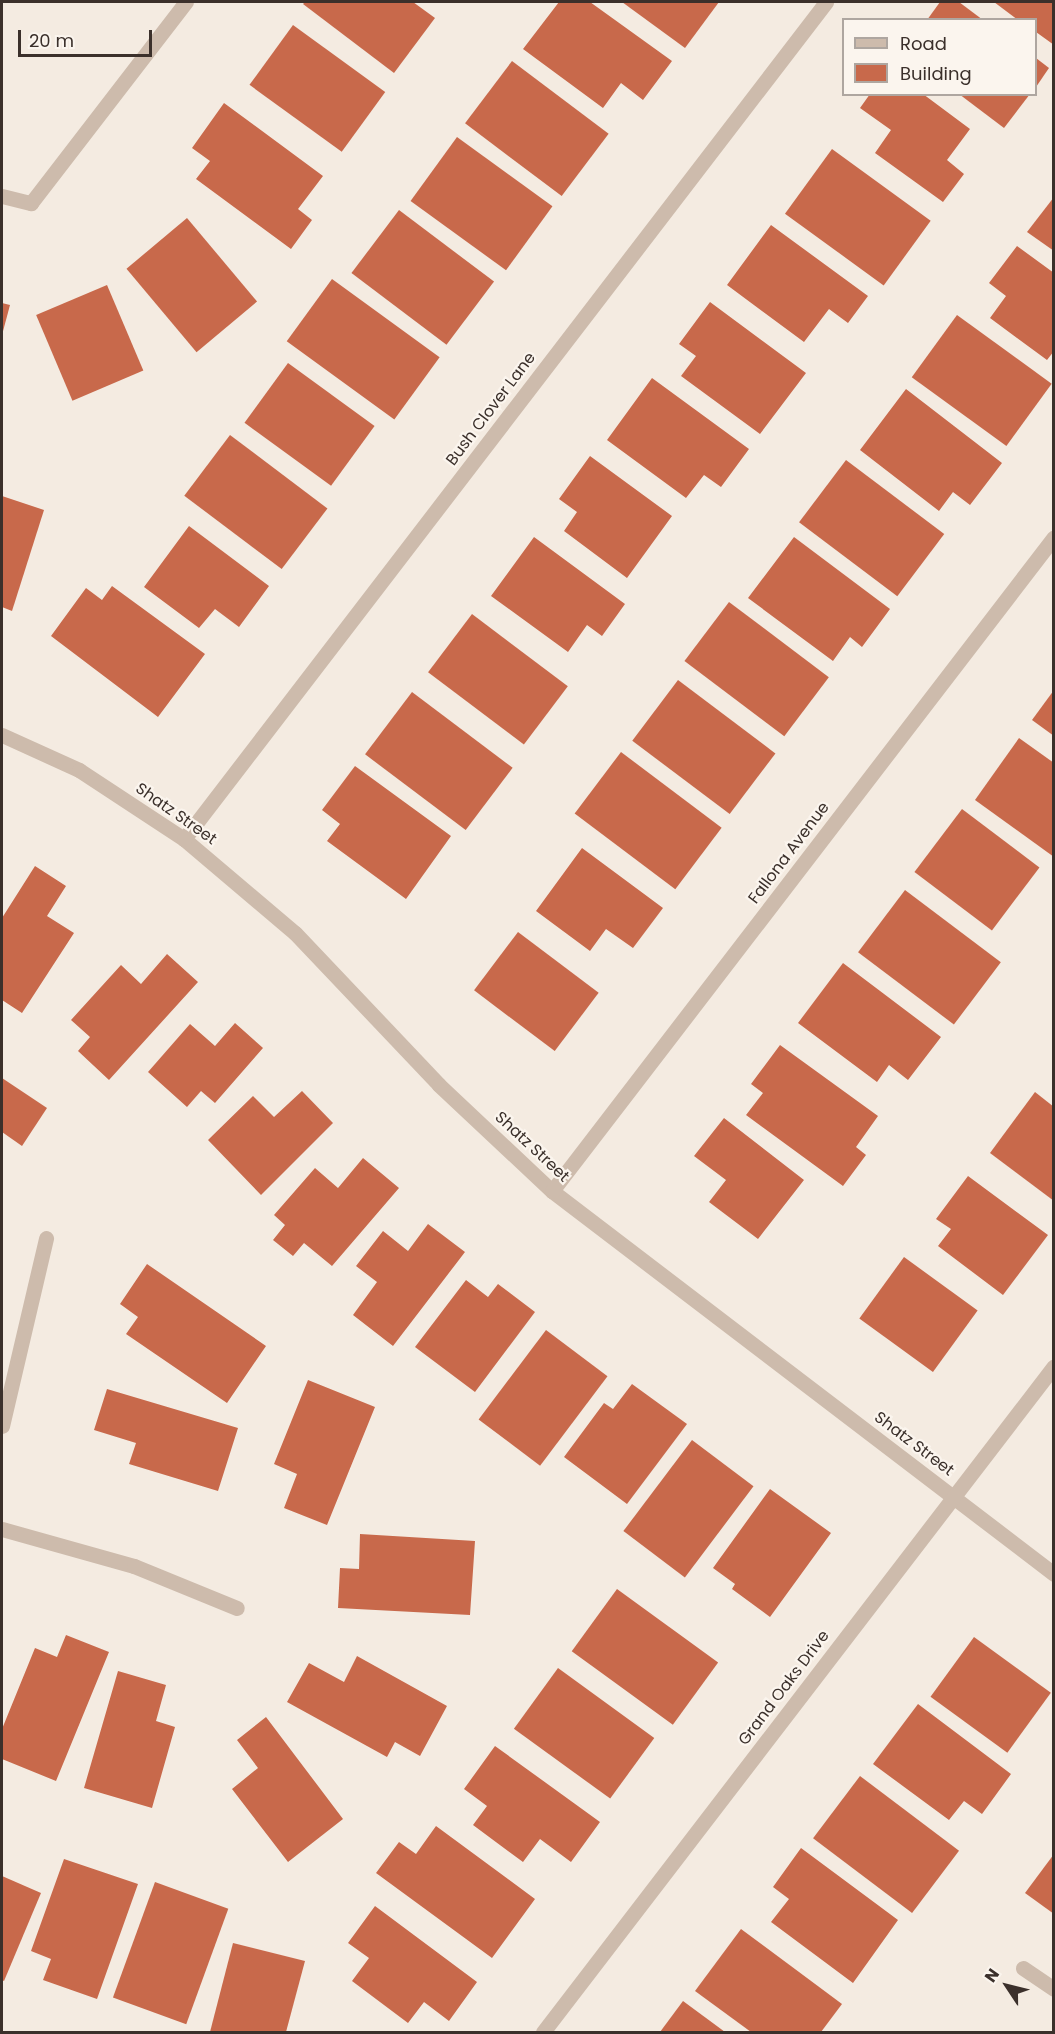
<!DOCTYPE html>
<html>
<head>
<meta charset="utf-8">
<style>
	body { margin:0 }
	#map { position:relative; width:1055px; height:2034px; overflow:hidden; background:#f4ebe1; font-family:Poppins,sans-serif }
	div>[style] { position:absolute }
	.building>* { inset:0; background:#c8694b; transform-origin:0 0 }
	.minor>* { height:15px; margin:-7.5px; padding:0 7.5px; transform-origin:7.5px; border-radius:7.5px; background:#cdbbac }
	span { translate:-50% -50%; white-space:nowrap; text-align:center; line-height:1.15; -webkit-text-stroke:4.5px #fbf5ee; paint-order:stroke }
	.street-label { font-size:16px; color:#3b302b }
	.frame { position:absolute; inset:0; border:3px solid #3b302b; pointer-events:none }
	.legend { position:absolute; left:842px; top:18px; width:195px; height:78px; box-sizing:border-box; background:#fbf5ee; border:2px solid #aea6a0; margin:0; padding:8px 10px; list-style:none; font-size:18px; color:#3b302b }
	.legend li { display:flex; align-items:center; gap:12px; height:30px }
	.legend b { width:30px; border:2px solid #aea6a0 }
	.north { position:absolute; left:977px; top:1956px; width:60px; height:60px; -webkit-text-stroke:4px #fbf5ee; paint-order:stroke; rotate:305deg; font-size:16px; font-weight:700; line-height:24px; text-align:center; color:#3b302b }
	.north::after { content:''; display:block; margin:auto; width:21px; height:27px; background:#3b302b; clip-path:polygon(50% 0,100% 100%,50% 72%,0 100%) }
	.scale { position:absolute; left:18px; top:30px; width:134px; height:27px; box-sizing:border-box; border:3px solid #3b302b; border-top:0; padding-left:8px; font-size:18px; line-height:21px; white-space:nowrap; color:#3b302b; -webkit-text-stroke:4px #fbf5ee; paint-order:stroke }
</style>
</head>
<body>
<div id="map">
	<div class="building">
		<i style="clip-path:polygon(305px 2px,413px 2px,435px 18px,394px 73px,303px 4px)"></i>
		<i style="clip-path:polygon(559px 2px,590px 2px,672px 61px,643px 100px,621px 83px,603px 108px,523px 49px)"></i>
		<i style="clip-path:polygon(622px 2px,719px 2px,685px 48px)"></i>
		<i style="clip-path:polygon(940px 2px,959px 2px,983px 20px,927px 20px)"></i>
		<i style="clip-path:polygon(994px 2px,1054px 2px,1054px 45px,1036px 32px,1036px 20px,1018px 20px)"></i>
		<i style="left:293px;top:25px;width:114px;height:74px;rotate:36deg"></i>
		<i style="clip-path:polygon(1036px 58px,1049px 68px,1036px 87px)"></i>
		<i style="left:512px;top:61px;width:121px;height:78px;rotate:37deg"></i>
		<i style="clip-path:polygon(870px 94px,923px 94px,970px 129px,947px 160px,964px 174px,943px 202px,875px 153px,891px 130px,860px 108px)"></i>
		<i style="clip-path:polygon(959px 94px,1030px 94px,1004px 128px)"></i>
		<i style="clip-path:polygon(224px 103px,323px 176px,298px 209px,312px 220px,291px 249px,196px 179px,210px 161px,192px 148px)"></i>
		<i style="left:457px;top:137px;width:118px;height:79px;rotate:36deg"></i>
		<i style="left:832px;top:149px;width:122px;height:80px;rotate:36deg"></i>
		<i style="clip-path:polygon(1054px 197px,1054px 251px,1027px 232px)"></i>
		<i style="left:399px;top:210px;width:119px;height:79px;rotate:37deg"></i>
		<i style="left:187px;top:218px;width:109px;height:79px;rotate:50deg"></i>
		<i style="clip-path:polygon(771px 225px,868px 296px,848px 323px,829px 309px,804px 342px,727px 285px)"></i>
		<i style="clip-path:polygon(1017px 246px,1054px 273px,1054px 351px,1047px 360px,990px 318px,1006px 296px,989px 283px)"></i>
		<i style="left:332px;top:279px;width:133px;height:77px;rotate:36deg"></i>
		<i style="left:107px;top:285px;width:93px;height:77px;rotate:67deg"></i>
		<i style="clip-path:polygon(710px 302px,806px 373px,760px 434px,681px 376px,696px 356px,679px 344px)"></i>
		<i style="clip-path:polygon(2px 303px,10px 305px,2px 335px)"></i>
		<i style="left:957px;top:315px;width:117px;height:77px;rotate:36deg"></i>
		<i style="left:288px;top:363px;width:107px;height:74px;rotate:36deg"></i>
		<i style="clip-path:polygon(652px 378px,749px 449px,721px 487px,704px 475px,686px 498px,607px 440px)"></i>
		<i style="clip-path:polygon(906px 389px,1002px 463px,970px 505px,953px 492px,939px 511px,860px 450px)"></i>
		<i style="left:230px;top:435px;width:122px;height:76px;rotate:37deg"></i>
		<i style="clip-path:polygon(590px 456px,672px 516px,627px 578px,564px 531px,577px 512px,559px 499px)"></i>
		<i style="left:846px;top:460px;width:123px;height:78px;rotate:37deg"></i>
		<i style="clip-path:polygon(2px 496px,44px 510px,12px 611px,2px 607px)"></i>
		<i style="clip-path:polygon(189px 526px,269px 586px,239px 627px,215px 609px,199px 628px,144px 587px)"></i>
		<i style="clip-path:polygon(534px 537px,625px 604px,602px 636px,587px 625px,568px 652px,491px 596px)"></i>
		<i style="clip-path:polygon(794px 537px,890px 609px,862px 647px,850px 637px,833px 661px,748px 598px)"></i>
		<i style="clip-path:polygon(112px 586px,205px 654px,158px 717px,51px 636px,86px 588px,102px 600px)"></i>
		<i style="left:729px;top:602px;width:125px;height:74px;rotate:37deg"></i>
		<i style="left:472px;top:614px;width:120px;height:73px;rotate:37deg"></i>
		<i style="left:678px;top:680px;width:122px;height:76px;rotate:37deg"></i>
		<i style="clip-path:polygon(1054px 690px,1054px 736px,1032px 720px)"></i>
		<i style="left:412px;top:692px;width:126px;height:78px;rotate:37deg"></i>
		<i style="clip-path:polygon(1019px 738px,1054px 763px,1054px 857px,975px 800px)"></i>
		<i style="left:621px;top:752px;width:126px;height:77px;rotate:37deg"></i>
		<i style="clip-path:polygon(355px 766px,451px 836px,406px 899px,327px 841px,340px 824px,322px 810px)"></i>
		<i style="left:962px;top:809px;width:97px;height:79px;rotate:37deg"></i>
		<i style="clip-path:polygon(582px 848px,663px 908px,633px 948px,606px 929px,590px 951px,536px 911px)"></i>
		<i style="clip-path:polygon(35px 866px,66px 886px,47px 916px,74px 933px,22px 1013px,2px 1000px,2px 918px)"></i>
		<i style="left:905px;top:890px;width:120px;height:78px;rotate:37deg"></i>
		<i style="left:518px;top:932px;width:101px;height:73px;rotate:37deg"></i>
		<i style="clip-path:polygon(167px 954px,198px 982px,109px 1080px,78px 1051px,90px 1037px,71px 1020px,121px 965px,141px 984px)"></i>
		<i style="clip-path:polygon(843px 963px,941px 1037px,908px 1080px,889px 1065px,877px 1082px,798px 1023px)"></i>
		<i style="clip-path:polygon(235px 1023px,263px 1048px,215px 1103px,201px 1091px,187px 1107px,148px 1072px,190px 1024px,215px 1046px)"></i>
		<i style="clip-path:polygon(780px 1045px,878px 1116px,856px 1147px,866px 1155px,843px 1186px,746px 1115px,763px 1093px,751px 1084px)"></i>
		<i style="clip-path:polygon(2px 1078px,47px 1108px,22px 1146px,2px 1132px)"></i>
		<i style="clip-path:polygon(302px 1091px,333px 1123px,261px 1195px,208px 1140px,253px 1096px,274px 1117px)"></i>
		<i style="clip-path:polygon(1035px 1092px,1054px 1107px,1054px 1201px,990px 1153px)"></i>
		<i style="clip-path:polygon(724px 1118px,804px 1180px,758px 1239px,709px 1202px,726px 1180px,694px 1156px)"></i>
		<i style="clip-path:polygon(363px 1158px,399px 1188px,332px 1266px,304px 1243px,293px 1256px,273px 1240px,285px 1225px,274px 1215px,315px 1168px,338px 1188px)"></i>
		<i style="clip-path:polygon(968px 1176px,1048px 1235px,1003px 1295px,938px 1246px,951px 1229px,936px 1219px)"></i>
		<i style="clip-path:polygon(428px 1224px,465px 1252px,393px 1346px,353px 1315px,377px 1282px,356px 1266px,383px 1231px,408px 1251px)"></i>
		<i style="left:904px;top:1257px;width:91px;height:76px;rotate:36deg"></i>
		<i style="clip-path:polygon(147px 1264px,266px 1346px,227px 1403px,126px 1334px,138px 1317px,120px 1304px)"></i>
		<i style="clip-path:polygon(466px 1280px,488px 1297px,498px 1284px,535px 1312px,475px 1392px,415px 1347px)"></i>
		<i style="left:546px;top:1330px;width:77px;height:112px;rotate:37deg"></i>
		<i style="clip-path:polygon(308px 1380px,375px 1407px,327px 1525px,284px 1508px,297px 1474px,274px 1464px)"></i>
		<i style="clip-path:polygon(632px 1384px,687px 1424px,627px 1504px,564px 1457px,604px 1403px,613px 1409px)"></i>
		<i style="clip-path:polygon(107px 1389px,238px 1428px,218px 1491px,129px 1464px,136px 1443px,94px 1430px)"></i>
		<i style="left:692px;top:1440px;width:77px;height:114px;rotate:37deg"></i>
		<i style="clip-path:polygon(770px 1489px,831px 1533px,770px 1617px,732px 1589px,735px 1584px,713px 1568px)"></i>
		<i style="clip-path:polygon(360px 1534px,475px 1541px,470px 1615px,338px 1608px,340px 1568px,359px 1569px)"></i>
		<i style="left:617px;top:1589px;width:125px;height:77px;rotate:36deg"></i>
		<i style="clip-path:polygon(66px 1635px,109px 1652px,56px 1781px,2px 1759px,2px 1729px,35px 1648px,57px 1657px)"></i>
		<i style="left:974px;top:1637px;width:95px;height:74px;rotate:36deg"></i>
		<i style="clip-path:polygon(357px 1656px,447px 1706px,420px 1756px,395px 1742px,387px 1757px,287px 1702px,309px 1663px,344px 1682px)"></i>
		<i style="left:558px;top:1668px;width:119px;height:75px;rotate:36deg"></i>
		<i style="clip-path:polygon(118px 1671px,166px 1685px,156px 1721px,175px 1727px,152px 1808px,84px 1788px)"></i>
		<i style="clip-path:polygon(918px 1704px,1011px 1774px,982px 1814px,964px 1801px,949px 1820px,873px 1764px)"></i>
		<i style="clip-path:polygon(266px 1717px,343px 1819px,288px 1862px,232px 1789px,258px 1768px,237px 1740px)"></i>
		<i style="clip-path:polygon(495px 1746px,600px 1822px,571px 1862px,540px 1839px,523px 1862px,473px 1825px,487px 1806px,464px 1789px)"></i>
		<i style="left:860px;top:1776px;width:124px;height:78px;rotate:37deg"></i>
		<i style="clip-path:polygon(436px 1826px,535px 1899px,492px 1958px,376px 1873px,399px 1842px,416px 1854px)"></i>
		<i style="clip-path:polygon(801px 1848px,898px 1920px,853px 1983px,771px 1922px,789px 1899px,773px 1887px)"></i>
		<i style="clip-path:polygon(1054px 1854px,1054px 1914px,1025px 1893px)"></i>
		<i style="clip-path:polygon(64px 1859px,138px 1884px,97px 1999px,43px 1980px,51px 1959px,31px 1951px)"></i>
		<i style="clip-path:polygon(2px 1876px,41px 1893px,4px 1981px,2px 1980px)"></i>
		<i style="left:155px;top:1882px;width:78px;height:123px;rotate:20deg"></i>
		<i style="clip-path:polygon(375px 1906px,477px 1982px,449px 2021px,424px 2002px,408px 2023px,352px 1981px,369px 1958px,348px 1943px)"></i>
		<i style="clip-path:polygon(741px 1929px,842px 2004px,821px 2032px,751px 2032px,695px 1991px)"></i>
		<i style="clip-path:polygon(233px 1943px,305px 1961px,286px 2032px,210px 2032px)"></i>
		<i style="clip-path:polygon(683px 2001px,725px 2032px,660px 2032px)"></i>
	</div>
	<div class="minor">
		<i style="left:2px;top:196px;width:30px;rotate:14deg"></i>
		<i style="left:31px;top:203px;width:254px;rotate:-52.4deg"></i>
		<i style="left:2px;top:735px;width:85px;rotate:24.4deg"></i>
		<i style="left:79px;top:770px;width:126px;rotate:33.3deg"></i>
		<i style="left:184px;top:839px;width:145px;rotate:40.3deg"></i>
		<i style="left:295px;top:933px;width:209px;rotate:46.5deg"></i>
		<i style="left:439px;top:1085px;width:155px;rotate:43.2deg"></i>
		<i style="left:552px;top:1191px;width:631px;rotate:37.34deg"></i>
		<i style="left:184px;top:839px;width:1055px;rotate:-52.51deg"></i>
		<i style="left:552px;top:1191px;width:824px;rotate:-52.49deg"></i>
		<i style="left:2px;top:1426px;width:193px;rotate:-76.8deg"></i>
		<i style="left:2px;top:1529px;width:137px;rotate:15.7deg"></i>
		<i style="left:134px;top:1566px;width:111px;rotate:22.2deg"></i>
		<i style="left:1023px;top:1968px;width:37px;rotate:34deg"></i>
		<i style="left:543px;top:2032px;width:839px;rotate:-52.5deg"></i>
	</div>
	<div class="street-label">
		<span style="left:491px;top:409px;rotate:-53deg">Bush Clover Lane</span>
		<span style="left:176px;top:814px;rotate:35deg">Shatz Street</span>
		<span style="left:789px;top:853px;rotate:-53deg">Fallona Avenue</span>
		<span style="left:532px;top:1147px;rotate:43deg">Shatz Street</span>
		<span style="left:914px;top:1444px;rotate:37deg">Shatz Street</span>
		<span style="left:784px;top:1688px;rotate:-53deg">Grand Oaks Drive</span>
	</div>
	<div class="frame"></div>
	<ul class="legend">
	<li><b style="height:8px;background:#cdbbac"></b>Road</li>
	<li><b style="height:16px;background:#c8694b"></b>Building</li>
	</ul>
	<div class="north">N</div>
	<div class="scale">20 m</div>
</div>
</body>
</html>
